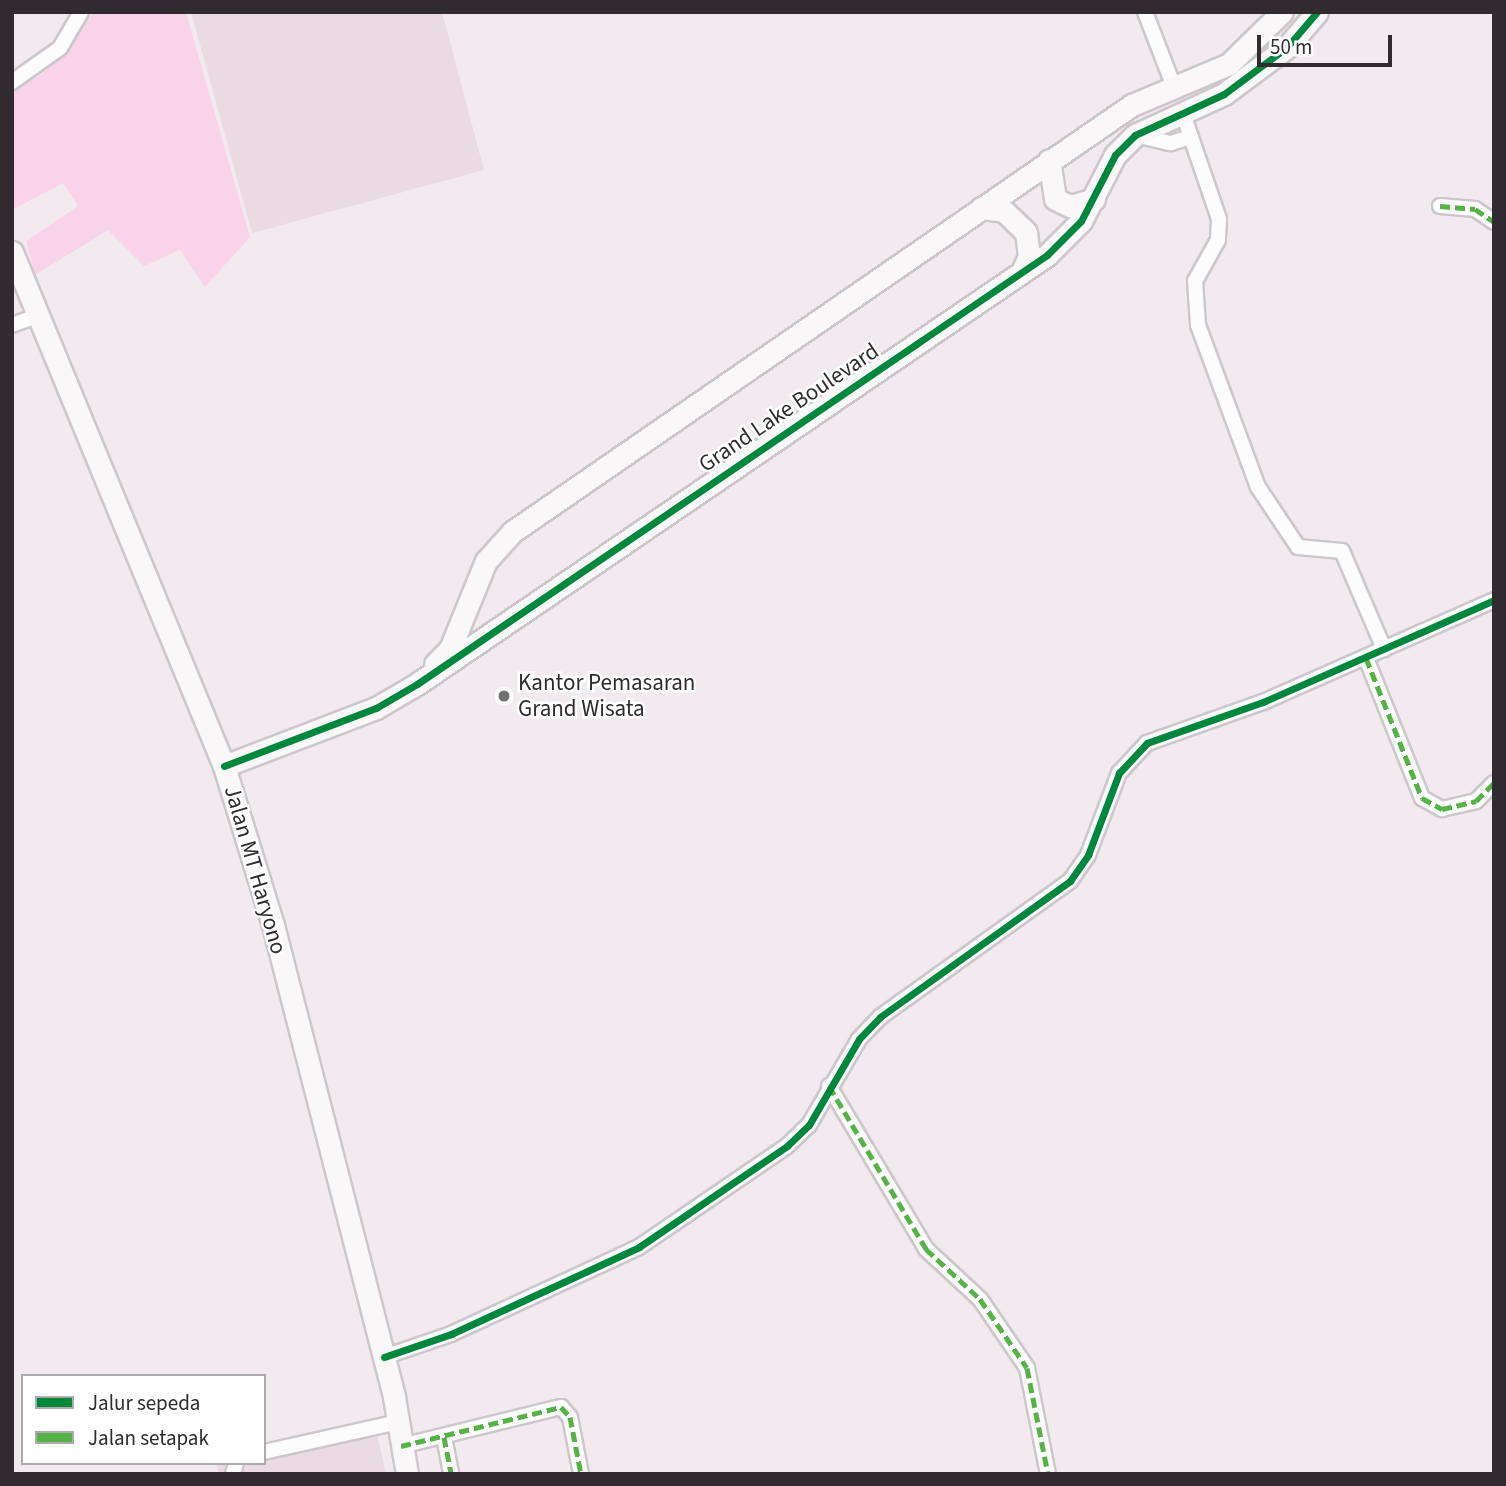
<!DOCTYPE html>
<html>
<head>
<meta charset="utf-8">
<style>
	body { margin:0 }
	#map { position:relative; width:1506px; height:1486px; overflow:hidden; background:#f2eaef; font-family:"Source Sans 3",sans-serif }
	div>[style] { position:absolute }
	.built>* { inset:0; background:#eadbe3 }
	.green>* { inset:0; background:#f8d3e9 }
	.roads { filter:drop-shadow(2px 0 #cdc7cb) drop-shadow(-2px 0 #cdc7cb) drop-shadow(0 2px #cdc7cb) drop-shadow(0 -2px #cdc7cb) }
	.street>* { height:14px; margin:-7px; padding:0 7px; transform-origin:7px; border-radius:7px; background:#fdfcfd }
	.secondary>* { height:21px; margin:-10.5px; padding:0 10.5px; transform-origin:10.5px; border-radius:10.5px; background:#faf7f8 }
	.quiet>* { height:5px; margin-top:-2.5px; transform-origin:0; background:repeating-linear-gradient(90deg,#56b246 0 10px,transparent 0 15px) }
	.cycleway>* { height:7px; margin:-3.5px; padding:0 3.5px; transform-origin:3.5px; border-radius:3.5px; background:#00873e }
	.dots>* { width:19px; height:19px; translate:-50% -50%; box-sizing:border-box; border:4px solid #fff; border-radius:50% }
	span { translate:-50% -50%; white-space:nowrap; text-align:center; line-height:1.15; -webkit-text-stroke:5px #fff; paint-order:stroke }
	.street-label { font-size:23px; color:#312b2f }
	.poi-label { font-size:23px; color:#312b2f }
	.left { translate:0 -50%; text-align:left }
	.frame { position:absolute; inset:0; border:14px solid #312b2f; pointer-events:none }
	.legend { position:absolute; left:21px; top:1374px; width:245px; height:91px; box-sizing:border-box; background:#fff; border:2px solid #adaaac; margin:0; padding:9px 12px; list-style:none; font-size:21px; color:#312b2f }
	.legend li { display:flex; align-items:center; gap:14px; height:35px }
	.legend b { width:35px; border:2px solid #adaaac }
	.scale { position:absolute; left:1257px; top:35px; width:135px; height:32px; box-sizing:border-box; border:4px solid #312b2f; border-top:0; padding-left:9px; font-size:21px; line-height:24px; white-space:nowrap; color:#312b2f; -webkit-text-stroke:5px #fff; paint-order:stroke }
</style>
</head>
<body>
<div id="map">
	<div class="built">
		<i style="clip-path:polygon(191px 12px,442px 12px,484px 170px,252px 233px)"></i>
		<i style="clip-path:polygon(376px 1429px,386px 1474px,218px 1474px,217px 1463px,264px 1463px,264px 1448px)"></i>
	</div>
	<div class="green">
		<i style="clip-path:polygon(94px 12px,186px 12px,250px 237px,205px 287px,180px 250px,144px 266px,108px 230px,35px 275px,26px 241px,78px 206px,63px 183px,12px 210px,12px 92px,45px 72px)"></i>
	</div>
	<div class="roads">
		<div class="street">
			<i style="left:1145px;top:12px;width:80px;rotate:68.9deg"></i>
			<i style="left:12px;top:82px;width:59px;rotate:-35.3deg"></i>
			<i style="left:60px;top:48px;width:42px;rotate:-59.7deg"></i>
			<i style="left:1182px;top:111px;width:114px;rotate:71.1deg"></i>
			<i style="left:1219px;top:219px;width:21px;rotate:93deg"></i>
			<i style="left:1218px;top:240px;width:47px;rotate:119.3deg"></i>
			<i style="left:1195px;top:281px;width:44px;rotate:86.1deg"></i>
			<i style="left:1198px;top:325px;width:173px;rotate:69.7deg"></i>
			<i style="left:1258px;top:487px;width:72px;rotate:56.3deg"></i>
			<i style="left:1298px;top:547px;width:44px;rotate:5.2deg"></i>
			<i style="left:1342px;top:551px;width:107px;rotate:66.8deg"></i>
			<i style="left:1135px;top:135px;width:37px;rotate:13deg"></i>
			<i style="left:1171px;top:143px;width:21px;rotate:-17deg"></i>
			<i style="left:1440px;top:206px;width:35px;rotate:5deg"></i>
			<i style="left:1475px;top:209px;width:23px;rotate:34deg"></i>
			<i style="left:12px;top:325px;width:30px;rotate:-20deg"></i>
			<i style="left:1366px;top:658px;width:151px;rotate:68.2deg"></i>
			<i style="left:1422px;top:798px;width:23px;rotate:29deg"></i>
			<i style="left:1442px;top:809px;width:35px;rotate:-13deg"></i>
			<i style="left:1476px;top:801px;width:25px;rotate:-45deg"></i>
			<i style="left:829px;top:1086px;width:190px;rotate:59.2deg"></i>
			<i style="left:926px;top:1249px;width:74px;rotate:42.8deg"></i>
			<i style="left:980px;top:1299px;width:83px;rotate:55.7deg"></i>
			<i style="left:1027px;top:1368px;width:108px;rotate:78.8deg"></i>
			<i style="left:384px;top:1357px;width:71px;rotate:-18.9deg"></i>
			<i style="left:451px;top:1334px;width:207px;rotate:-24.8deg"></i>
			<i style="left:639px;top:1247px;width:179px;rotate:-34.3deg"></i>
			<i style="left:787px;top:1146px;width:30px;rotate:-44deg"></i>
			<i style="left:809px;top:1125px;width:99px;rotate:-59.8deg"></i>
			<i style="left:859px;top:1039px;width:30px;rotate:-46deg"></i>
			<i style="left:880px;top:1017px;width:234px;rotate:-35.6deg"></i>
			<i style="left:1070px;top:881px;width:32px;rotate:-55deg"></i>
			<i style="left:1088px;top:855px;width:88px;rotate:-69.3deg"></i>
			<i style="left:1119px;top:773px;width:41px;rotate:-47deg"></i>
			<i style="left:1147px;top:743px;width:123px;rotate:-19.5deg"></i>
			<i style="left:1263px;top:702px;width:253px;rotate:-23.8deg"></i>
			<i style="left:444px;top:1437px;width:38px;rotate:79deg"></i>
			<i style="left:401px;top:1446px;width:165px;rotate:-13.7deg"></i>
			<i style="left:561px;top:1407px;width:13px;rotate:48deg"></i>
			<i style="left:570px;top:1417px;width:58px;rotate:79.1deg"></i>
			<i style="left:264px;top:1452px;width:137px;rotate:-12.6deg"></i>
			<i style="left:233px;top:1474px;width:11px;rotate:-75deg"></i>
		</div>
		<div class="secondary">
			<i style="left:1049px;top:160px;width:39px;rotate:81deg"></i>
			<i style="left:1055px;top:199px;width:17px;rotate:25deg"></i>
			<i style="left:1070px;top:206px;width:25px;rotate:-16deg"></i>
			<i style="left:981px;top:208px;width:23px;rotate:7deg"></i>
			<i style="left:1004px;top:211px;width:30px;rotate:44deg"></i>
			<i style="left:1026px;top:232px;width:24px;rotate:83deg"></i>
			<i style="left:1029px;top:256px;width:17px;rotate:114deg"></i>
			<i style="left:12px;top:252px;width:556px;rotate:67.59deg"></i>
			<i style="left:224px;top:766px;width:166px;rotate:72.9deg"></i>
			<i style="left:273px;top:925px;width:487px;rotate:75.6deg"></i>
			<i style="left:394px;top:1397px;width:78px;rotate:80.4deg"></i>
			<i style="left:435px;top:664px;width:21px;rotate:-45deg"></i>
			<i style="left:450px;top:649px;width:95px;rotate:-67.8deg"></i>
			<i style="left:486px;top:561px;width:39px;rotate:-48deg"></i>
			<i style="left:512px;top:532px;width:753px;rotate:-34.56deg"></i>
			<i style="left:1132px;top:105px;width:105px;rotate:-22.9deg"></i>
			<i style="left:1229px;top:64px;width:74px;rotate:-44.5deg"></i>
			<i style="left:224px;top:766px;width:163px;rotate:-20.9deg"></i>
			<i style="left:376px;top:708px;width:48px;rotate:-30.3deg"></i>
			<i style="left:417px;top:684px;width:762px;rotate:-34.25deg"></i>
			<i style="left:1047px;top:255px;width:48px;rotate:-45deg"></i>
			<i style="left:1081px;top:221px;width:74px;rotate:-62.7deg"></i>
			<i style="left:1115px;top:155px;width:28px;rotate:-45deg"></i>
			<i style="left:1135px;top:135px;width:98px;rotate:-24.7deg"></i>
			<i style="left:1224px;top:94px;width:79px;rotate:-36.7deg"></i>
			<i style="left:1287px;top:47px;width:46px;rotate:-49.4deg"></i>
		</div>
	</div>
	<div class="quiet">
		<i style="left:1440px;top:206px;width:35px;rotate:5deg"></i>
		<i style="left:1475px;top:209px;width:23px;rotate:34deg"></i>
		<i style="left:1366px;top:658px;width:151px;rotate:68.2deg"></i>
		<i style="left:1422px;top:798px;width:23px;rotate:29deg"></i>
		<i style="left:1442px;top:809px;width:35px;rotate:-13deg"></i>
		<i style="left:1476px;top:801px;width:25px;rotate:-45deg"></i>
		<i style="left:829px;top:1086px;width:190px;rotate:59.2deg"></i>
		<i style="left:926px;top:1249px;width:74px;rotate:42.8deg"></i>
		<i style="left:980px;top:1299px;width:83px;rotate:55.7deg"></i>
		<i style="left:1027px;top:1368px;width:108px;rotate:78.8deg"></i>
		<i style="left:444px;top:1437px;width:38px;rotate:79deg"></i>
		<i style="left:401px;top:1446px;width:165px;rotate:-13.7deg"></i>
		<i style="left:561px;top:1407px;width:13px;rotate:48deg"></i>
		<i style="left:570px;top:1417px;width:58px;rotate:79.1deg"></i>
	</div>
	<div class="cycleway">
		<i style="left:224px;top:766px;width:163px;rotate:-20.9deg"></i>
		<i style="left:376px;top:708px;width:48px;rotate:-30.3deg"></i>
		<i style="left:417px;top:684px;width:762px;rotate:-34.25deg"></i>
		<i style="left:1047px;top:255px;width:48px;rotate:-45deg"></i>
		<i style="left:1081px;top:221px;width:74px;rotate:-62.7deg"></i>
		<i style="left:1115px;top:155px;width:28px;rotate:-45deg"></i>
		<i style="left:1135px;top:135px;width:98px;rotate:-24.7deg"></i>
		<i style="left:1224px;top:94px;width:79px;rotate:-36.7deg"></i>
		<i style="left:1287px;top:47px;width:46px;rotate:-49.4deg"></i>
		<i style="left:384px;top:1357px;width:71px;rotate:-18.9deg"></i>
		<i style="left:451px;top:1334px;width:207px;rotate:-24.8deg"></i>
		<i style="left:639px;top:1247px;width:179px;rotate:-34.3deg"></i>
		<i style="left:787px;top:1146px;width:30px;rotate:-44deg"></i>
		<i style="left:809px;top:1125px;width:99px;rotate:-59.8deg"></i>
		<i style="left:859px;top:1039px;width:30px;rotate:-46deg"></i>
		<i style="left:880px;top:1017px;width:234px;rotate:-35.6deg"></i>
		<i style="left:1070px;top:881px;width:32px;rotate:-55deg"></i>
		<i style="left:1088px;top:855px;width:88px;rotate:-69.3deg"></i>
		<i style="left:1119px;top:773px;width:41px;rotate:-47deg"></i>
		<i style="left:1147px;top:743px;width:123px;rotate:-19.5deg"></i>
		<i style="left:1263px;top:702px;width:253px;rotate:-23.8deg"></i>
	</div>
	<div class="dots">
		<i style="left:504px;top:696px;background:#756e72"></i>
	</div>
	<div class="street-label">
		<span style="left:789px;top:408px;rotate:-34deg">Grand Lake Boulevard</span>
		<span style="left:255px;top:870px;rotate:74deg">Jalan MT Haryono</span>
	</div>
	<div class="poi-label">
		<span class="left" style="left:518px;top:696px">Kantor Pemasaran<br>Grand Wisata</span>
	</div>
	<div class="frame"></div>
	<ul class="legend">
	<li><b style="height:9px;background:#00873e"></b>Jalur sepeda</li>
	<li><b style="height:9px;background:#56b246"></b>Jalan setapak</li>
	</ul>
	<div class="scale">50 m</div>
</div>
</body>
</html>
